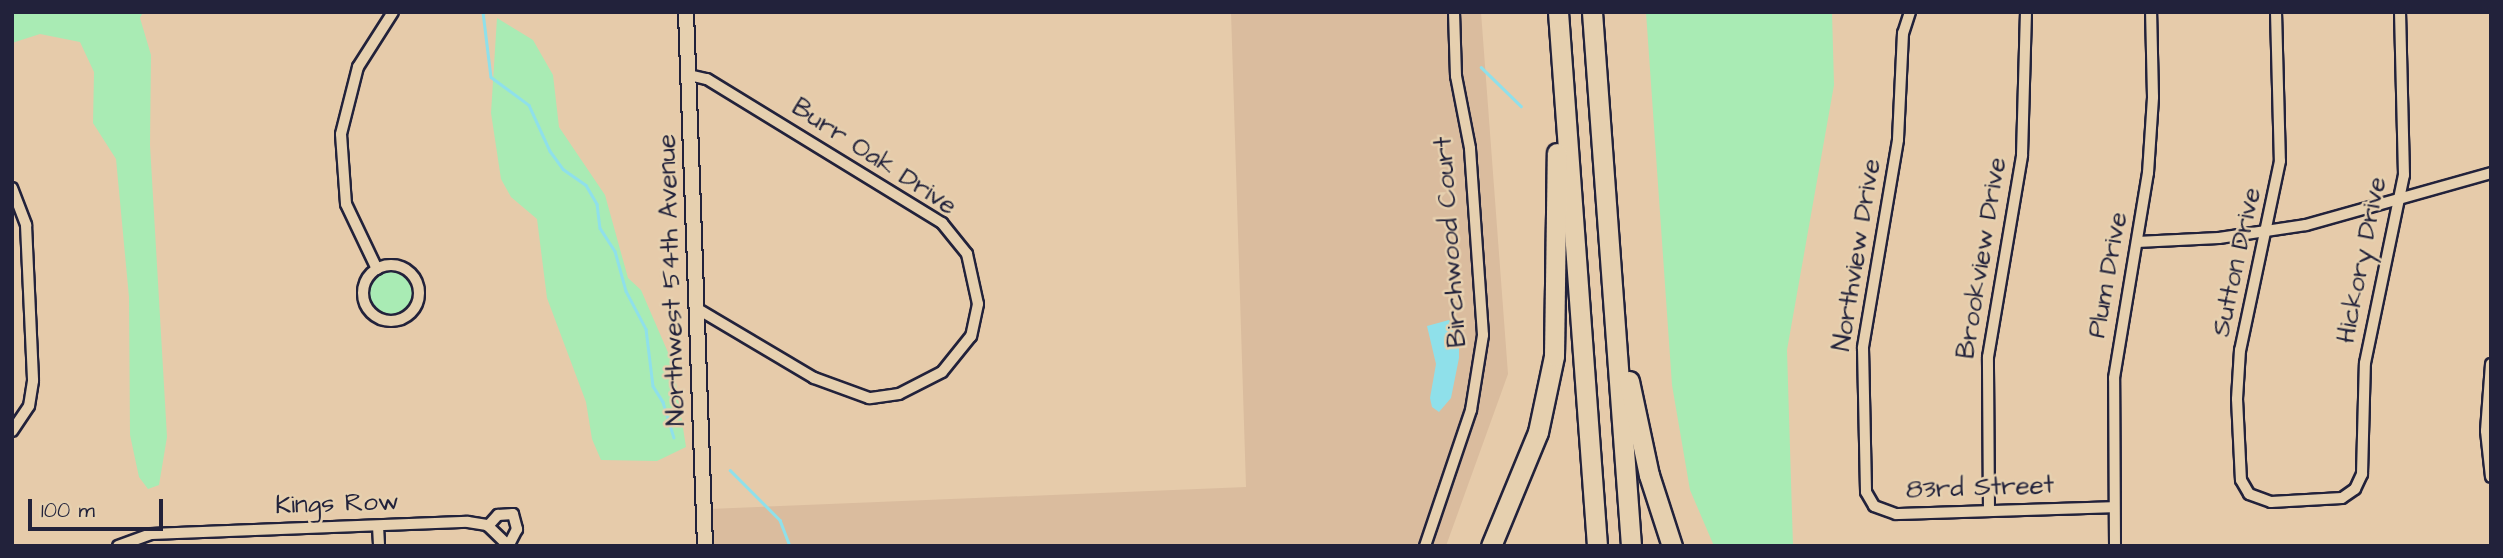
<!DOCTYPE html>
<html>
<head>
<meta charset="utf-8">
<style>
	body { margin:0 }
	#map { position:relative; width:2503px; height:558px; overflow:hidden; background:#e6cbaa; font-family:"Architects Daughter",sans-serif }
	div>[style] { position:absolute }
	.built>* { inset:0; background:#dabc9e }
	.green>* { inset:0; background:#a9ebb4 }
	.round { border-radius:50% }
	.water>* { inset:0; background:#8fe0ea }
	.stream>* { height:2.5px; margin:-1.25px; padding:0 1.25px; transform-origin:1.25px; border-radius:1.25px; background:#8fe0ea }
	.roads { filter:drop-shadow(2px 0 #22223b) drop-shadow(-2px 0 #22223b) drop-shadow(0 2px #22223b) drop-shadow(0 -2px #22223b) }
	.street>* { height:10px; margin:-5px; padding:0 5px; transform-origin:5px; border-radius:5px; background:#e6d0af }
	.street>.ring { margin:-5px; padding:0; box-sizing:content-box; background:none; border:10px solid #e6d0af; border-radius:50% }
	.secondary>* { height:14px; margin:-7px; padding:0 7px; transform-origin:7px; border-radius:7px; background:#e6d0af }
	.highway>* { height:19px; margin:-9.5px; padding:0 9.5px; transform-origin:9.5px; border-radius:9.5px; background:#e6d0af }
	span { translate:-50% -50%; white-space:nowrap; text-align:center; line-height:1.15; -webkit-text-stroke:5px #e6d0af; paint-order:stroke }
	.street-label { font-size:26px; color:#22223b }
	.frame { position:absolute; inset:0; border:14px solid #22223b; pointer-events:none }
	.scale { position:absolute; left:28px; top:499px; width:135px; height:32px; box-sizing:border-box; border:4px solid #22223b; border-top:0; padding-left:9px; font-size:21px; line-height:24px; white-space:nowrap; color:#22223b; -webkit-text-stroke:5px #e6d0af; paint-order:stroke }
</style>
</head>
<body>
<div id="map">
	<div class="built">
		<i style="clip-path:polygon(1231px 12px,1481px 12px,1508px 374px,1446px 546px,1432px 546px,1455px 479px,1441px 480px,1418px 546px,710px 546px,709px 509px,1246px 487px)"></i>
	</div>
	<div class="green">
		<i style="clip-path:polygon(12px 12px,143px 12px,140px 18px,151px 55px,150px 145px,167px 437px,159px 485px,148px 489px,139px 477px,130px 435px,129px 297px,116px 159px,93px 123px,94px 72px,80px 42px,40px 34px,12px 43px)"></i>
		<i style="clip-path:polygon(1646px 12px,1832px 12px,1834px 85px,1787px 350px,1793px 546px,1714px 546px,1690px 490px,1672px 385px)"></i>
		<i style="clip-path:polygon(497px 18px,533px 40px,553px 75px,559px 127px,605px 195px,628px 278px,641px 290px,673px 364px,686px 447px,657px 461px,601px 460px,592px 439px,586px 402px,547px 298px,537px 219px,511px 197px,501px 179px,491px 113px)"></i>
		<i class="round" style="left:368px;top:272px;width:44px;height:44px"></i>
	</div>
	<div class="water">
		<i style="clip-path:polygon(1449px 320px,1459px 335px,1459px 358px,1451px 398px,1439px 412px,1432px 407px,1430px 398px,1436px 364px,1427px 326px)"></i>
	</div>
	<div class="stream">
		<i style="left:483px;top:12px;width:65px;rotate:83deg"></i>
		<i style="left:491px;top:77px;width:47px;rotate:36.4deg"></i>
		<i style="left:529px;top:105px;width:51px;rotate:65.5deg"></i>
		<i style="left:550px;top:151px;width:22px;rotate:54deg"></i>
		<i style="left:563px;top:169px;width:28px;rotate:35deg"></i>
		<i style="left:586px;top:185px;width:22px;rotate:60deg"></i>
		<i style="left:597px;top:204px;width:24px;rotate:83deg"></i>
		<i style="left:600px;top:228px;width:27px;rotate:57deg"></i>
		<i style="left:615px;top:251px;width:41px;rotate:74.6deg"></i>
		<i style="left:626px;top:291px;width:43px;rotate:62.2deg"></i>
		<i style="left:646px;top:329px;width:57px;rotate:83deg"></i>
		<i style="left:653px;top:386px;width:19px;rotate:58deg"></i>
		<i style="left:663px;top:402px;width:37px;rotate:73deg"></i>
		<i style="left:1481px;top:67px;width:56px;rotate:44.3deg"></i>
		<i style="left:730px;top:470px;width:71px;rotate:45deg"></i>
		<i style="left:780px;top:520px;width:28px;rotate:69deg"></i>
	</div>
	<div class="roads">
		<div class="street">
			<i style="left:1910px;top:12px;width:22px;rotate:108deg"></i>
			<i style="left:1903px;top:33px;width:107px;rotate:92.7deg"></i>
			<i style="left:1898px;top:140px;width:211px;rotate:99.6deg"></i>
			<i style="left:1863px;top:348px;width:144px;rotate:88.8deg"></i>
			<i style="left:1866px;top:492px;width:16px;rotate:60deg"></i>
			<i style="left:1874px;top:506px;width:23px;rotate:20deg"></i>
			<i style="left:1896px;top:514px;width:218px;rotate:-1.8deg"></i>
			<i style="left:2276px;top:12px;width:149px;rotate:88.5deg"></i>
			<i style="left:2280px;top:161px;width:193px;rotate:101.9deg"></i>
			<i style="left:2240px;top:350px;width:49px;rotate:93.5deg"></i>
			<i style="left:2237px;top:399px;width:81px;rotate:87.2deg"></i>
			<i style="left:2241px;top:480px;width:16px;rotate:60deg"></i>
			<i style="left:2249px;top:494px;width:23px;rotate:20deg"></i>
			<i style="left:2271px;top:502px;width:71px;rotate:-3.2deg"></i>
			<i style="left:2342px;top:498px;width:16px;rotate:-35deg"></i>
			<i style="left:2355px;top:489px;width:17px;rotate:-65deg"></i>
			<i style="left:2362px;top:474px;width:111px;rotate:-88.5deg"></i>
			<i style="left:2365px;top:363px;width:192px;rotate:-78.3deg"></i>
			<i style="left:2404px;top:175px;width:163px;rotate:-91.4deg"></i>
			<i style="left:689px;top:75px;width:18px;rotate:13deg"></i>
			<i style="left:707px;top:79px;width:276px;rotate:31.5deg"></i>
			<i style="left:942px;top:223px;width:40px;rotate:51deg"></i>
			<i style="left:967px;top:254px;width:51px;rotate:77.6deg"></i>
			<i style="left:978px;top:304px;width:33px;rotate:102deg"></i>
			<i style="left:971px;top:336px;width:46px;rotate:128.9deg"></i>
			<i style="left:942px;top:372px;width:48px;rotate:152.9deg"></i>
			<i style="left:899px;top:394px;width:30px;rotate:172deg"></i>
			<i style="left:869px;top:398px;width:59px;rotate:-160deg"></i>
			<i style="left:814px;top:378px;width:135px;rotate:-149.3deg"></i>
			<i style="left:12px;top:188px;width:40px;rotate:69deg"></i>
			<i style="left:26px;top:225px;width:156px;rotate:87.4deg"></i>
			<i style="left:33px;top:381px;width:25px;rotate:99deg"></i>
			<i style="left:29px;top:406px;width:30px;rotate:124deg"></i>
			<i style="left:2137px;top:242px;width:82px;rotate:-2.8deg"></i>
			<i style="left:2219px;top:238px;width:88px;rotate:-8.5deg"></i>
			<i style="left:2306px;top:225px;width:192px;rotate:-15.7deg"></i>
			<i class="ring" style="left:363px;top:265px;width:46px;height:46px"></i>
			<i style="left:377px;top:269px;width:72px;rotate:-115.5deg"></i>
			<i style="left:346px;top:204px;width:70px;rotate:-94.1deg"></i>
			<i style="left:341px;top:134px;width:69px;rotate:-75.8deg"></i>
			<i style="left:358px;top:67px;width:65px;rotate:-57.5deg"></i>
			<i style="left:2491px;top:364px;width:67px;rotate:94.3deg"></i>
			<i style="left:2486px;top:431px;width:46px;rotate:83.8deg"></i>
			<i style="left:1989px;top:511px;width:154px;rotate:-90.4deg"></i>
			<i style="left:1988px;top:357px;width:205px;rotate:-80.4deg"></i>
			<i style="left:2022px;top:155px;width:143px;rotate:-88.4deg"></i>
			<i style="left:378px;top:526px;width:20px;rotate:87deg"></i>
			<i style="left:488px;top:526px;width:15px;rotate:-48deg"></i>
			<i style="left:498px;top:515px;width:15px;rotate:-4deg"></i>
			<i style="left:513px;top:514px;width:16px;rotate:75deg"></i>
			<i style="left:517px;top:529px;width:18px;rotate:117deg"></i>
			<i style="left:118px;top:546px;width:35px;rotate:-20deg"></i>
			<i style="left:151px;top:534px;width:317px;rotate:-2.2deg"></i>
			<i style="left:468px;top:522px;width:19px;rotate:9deg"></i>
			<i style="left:487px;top:525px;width:30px;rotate:44deg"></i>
			<i style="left:1425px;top:546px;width:144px;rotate:-71.3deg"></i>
			<i style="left:1471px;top:410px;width:76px;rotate:-80.9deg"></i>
			<i style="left:1483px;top:335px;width:187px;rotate:-94deg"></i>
			<i style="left:1470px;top:148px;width:73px;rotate:-101deg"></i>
			<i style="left:1456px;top:76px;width:64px;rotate:-91.8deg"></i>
			<i style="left:2115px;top:546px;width:168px;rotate:-90.3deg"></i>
			<i style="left:2114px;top:378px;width:208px;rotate:-80.6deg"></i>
			<i style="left:2148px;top:173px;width:76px;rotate:-86.2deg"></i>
			<i style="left:2153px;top:97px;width:85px;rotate:-91.3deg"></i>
		</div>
		<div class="secondary">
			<i style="left:686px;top:12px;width:534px;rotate:87.96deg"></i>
		</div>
		<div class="highway">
			<i style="left:1558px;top:12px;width:535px;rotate:85.82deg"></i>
			<i style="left:1592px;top:12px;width:535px;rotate:85.82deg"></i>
			<i style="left:1629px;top:381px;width:96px;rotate:78deg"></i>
			<i style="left:1649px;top:475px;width:75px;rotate:72.1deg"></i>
			<i style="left:1491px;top:546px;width:123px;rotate:-67.6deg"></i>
			<i style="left:1538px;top:432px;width:78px;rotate:-78.1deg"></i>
			<i style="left:1554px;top:356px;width:203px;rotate:-89.2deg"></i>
		</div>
	</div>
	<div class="street-label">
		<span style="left:874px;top:157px;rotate:33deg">Burr Oak Drive</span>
		<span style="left:1451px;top:242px;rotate:-94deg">Birchwood Court</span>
		<span style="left:1857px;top:255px;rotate:-81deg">Northview Drive</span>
		<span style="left:1982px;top:258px;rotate:-81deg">Brookview Drive</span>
		<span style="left:2362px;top:260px;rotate:-79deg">Hickory Drive</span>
		<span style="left:2237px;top:262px;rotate:-78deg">Sutton Drive</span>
		<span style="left:2108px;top:275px;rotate:-80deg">Plum Drive</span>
		<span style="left:672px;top:280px;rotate:-92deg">Northwest 54th Avenue</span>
		<span style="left:1980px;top:488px;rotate:-2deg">83rd Street</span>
		<span style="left:337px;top:504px;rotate:-2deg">Kings Row</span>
	</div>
	<div class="frame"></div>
	<div class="scale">100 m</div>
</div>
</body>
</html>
